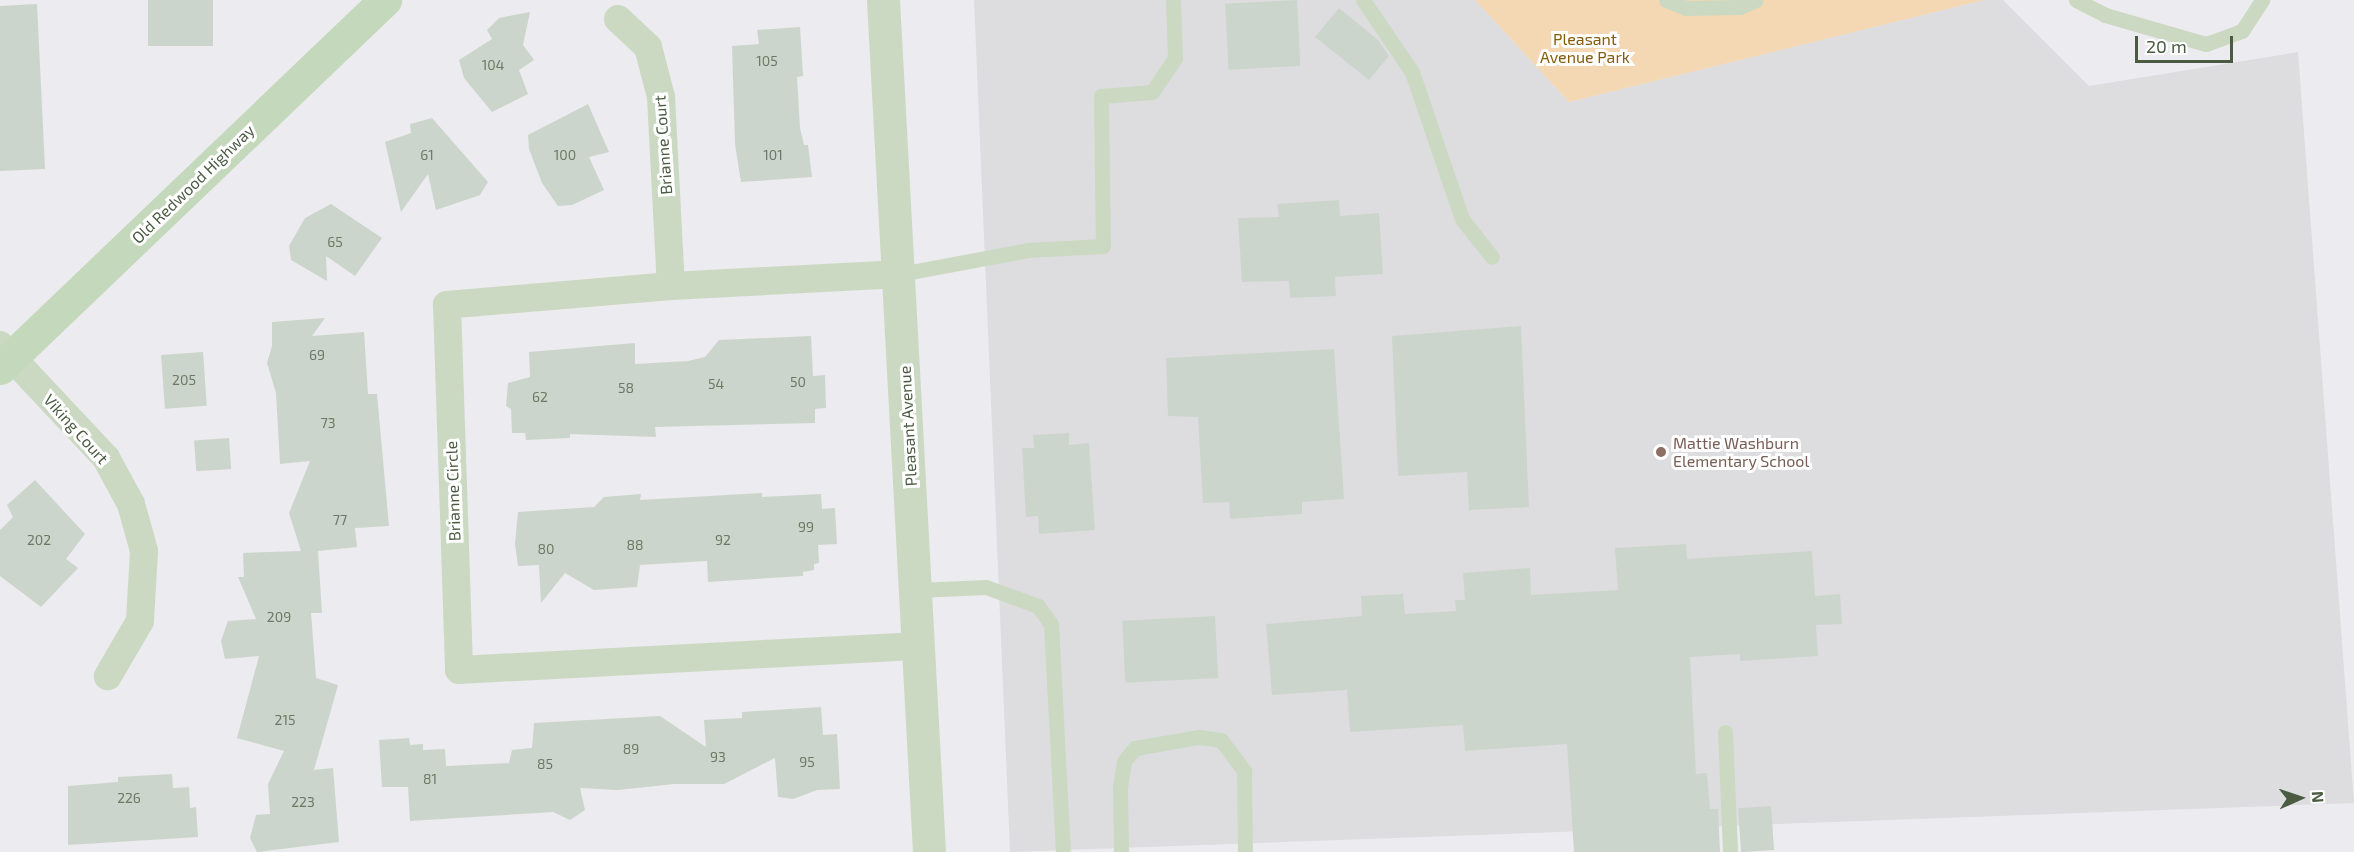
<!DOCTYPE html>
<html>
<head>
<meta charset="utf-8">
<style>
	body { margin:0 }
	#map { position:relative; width:2354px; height:852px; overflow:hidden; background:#ecebef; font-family:"Exo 2",sans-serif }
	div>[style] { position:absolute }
	.education>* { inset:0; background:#dddde0 }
	.green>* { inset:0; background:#f4d7b3 }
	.building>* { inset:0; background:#ccd5cb; transform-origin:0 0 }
	.service>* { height:15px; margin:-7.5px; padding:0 7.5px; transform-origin:7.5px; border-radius:7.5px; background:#cbd9c3 }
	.minor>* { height:28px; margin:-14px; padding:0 14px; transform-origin:14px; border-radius:14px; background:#cbd9c3 }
	.tertiary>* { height:33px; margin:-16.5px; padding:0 16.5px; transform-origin:16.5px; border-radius:16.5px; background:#cbd9c3 }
	.secondary>* { height:33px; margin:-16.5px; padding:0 16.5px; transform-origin:16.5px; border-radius:16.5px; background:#c4d8bb }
	.dots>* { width:16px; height:16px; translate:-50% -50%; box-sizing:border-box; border:3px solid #fff; border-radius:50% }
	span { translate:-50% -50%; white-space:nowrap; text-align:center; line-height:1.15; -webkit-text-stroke:6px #fff; paint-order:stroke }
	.number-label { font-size:14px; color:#6b7a64 }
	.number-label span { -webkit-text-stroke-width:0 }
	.park-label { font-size:16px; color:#845d0b }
	.street-label { font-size:16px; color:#4b5b42 }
	.education-label { font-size:16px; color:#785e54 }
	.left { translate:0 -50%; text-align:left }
	.north { position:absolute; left:2270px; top:768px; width:60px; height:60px; -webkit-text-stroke:4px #fff; paint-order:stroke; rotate:87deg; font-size:16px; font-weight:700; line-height:24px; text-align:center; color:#4b5b42 }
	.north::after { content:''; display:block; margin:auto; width:21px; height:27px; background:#4b5b42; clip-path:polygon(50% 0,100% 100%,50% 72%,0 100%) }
	.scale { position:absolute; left:2135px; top:36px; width:98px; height:27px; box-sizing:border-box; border:3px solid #4b5b42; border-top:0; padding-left:8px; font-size:18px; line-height:21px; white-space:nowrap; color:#4b5b42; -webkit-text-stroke:4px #fff; paint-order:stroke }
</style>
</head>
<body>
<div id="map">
	<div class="education">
		<i style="clip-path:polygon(974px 0,1475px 0,1569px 102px,1984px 0,2003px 0,2089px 86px,2298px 52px,2354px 803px,1010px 852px)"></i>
	</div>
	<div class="green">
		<i style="clip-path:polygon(1475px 0,1984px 0,1569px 102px)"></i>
	</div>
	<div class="building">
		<i style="left:148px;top:0;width:65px;height:46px"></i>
		<i style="left:1297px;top:0;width:66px;height:72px;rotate:87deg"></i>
		<i style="clip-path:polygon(37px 4px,45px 169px,0 171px,0 6px)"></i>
		<i style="clip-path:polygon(1339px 8px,1378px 40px,1389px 56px,1369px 80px,1315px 37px)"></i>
		<i style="clip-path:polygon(530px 12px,523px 45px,534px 60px,519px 70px,528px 94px,492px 112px,464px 78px,459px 60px,492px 39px,487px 30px,499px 18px)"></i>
		<i style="clip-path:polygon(800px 27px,803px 76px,797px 77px,800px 128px,804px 145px,808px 145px,812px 177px,741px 182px,735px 144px,732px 46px,759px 44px,757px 30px)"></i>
		<i style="clip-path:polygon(588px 104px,609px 152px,589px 157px,604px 190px,572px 205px,558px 206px,542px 183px,529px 149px,528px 135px)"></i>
		<i style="clip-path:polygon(432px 118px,488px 182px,480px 195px,436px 210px,428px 174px,401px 212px,385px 142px,411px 133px,410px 124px)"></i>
		<i style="clip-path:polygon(1339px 200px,1340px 216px,1379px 213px,1383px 274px,1335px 277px,1336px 296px,1290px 298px,1289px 281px,1242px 282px,1238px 218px,1279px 217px,1277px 204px)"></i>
		<i style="clip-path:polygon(331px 204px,382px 238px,355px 276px,326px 256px,327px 281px,291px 260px,289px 246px,305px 218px)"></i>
		<i style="clip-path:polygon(325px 318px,312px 336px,364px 332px,368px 394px,377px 394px,389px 526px,355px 528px,357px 547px,318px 551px,322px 613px,311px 613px,316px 678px,338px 685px,314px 770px,333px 768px,339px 842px,257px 852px,250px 838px,256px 815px,270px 814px,268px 784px,284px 751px,237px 738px,259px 656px,225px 659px,221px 641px,228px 621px,256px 619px,238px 577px,244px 577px,243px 553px,301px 551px,289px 513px,310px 461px,280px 464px,276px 393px,267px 363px,272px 346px,272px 322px)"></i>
		<i style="clip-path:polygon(1521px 326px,1529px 507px,1469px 510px,1467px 472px,1398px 476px,1392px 336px)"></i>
		<i style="clip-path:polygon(811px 336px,813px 376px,825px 375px,826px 408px,815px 409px,815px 423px,655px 427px,656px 437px,570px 434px,570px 438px,526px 440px,525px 433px,512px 433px,511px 409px,506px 406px,508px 383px,530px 377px,529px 352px,635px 343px,635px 364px,688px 361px,705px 357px,719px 340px)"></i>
		<i style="clip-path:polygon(1334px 349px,1344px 499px,1302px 502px,1302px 514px,1230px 519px,1229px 502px,1203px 503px,1198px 417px,1168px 416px,1166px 358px)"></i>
		<i style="left:203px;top:352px;width:54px;height:42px;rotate:86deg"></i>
		<i style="clip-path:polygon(1069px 433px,1069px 445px,1089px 443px,1095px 530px,1039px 534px,1038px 516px,1026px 517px,1022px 448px,1034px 448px,1033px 435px)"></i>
		<i style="left:229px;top:438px;width:31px;height:35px;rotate:86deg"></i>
		<i style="clip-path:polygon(35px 480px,85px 534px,66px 559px,78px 568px,41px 607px,0 576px,0 530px,13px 517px,7px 505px)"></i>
		<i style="clip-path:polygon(762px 493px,762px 497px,821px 494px,822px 509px,835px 508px,837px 544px,818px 545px,819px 563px,814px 564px,814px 570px,803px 572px,803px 576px,708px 582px,707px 561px,640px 565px,637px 587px,594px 590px,565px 573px,541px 603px,539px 565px,518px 566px,515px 544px,518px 512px,594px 507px,604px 497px,641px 494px,640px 500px)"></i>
		<i style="clip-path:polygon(1686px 544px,1687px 559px,1812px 551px,1815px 596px,1840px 594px,1842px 624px,1816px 625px,1818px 656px,1740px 661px,1740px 654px,1690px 657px,1696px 774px,1707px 773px,1710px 809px,1718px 809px,1720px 852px,1574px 852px,1567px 744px,1465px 751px,1463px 725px,1350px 732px,1347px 690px,1272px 695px,1266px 624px,1362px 616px,1361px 596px,1403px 594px,1405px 614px,1456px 611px,1455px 600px,1465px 600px,1463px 573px,1530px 568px,1531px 595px,1618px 590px,1615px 548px)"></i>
		<i style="left:1215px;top:616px;width:62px;height:93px;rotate:87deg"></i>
		<i style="clip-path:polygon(821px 707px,823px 735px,837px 734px,840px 789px,817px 790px,793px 799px,778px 797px,775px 758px,724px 784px,674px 784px,618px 790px,580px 788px,585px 810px,570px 820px,553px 812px,410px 821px,408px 787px,382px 787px,379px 740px,409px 738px,410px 745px,423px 744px,423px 750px,445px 749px,446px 766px,509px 763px,512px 750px,532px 748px,534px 723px,660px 716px,706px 747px,704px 720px,742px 718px,742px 712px)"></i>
		<i style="clip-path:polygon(172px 774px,173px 788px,189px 787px,190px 808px,196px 807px,198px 837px,68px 845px,68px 786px,118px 782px,118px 777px)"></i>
		<i style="left:1771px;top:806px;width:44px;height:33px;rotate:86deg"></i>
	</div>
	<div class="service">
		<i style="left:1363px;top:0;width:87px;rotate:55.8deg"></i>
		<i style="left:1412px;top:72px;width:155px;rotate:71.2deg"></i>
		<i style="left:1462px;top:219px;width:48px;rotate:51.7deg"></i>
		<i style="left:1666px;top:0;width:22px;rotate:22deg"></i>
		<i style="left:1686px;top:8px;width:54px;rotate:-1.1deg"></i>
		<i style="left:1740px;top:7px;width:17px;rotate:-24deg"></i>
		<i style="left:2076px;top:0;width:33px;rotate:27deg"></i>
		<i style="left:2105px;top:15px;width:105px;rotate:16deg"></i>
		<i style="left:2206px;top:44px;width:38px;rotate:-20deg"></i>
		<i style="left:2242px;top:31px;width:37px;rotate:-57deg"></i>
		<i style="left:900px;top:274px;width:130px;rotate:-10.6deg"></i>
		<i style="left:1028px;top:250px;width:75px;rotate:-3.1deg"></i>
		<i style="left:1103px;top:246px;width:150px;rotate:-90.8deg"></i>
		<i style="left:1101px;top:96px;width:51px;rotate:-4.5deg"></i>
		<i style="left:1152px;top:92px;width:41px;rotate:-55.9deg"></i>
		<i style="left:1175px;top:58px;width:58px;rotate:-92deg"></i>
		<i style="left:916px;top:590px;width:70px;rotate:-2.5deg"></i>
		<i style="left:986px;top:587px;width:55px;rotate:20.1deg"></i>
		<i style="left:1038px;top:606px;width:22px;rotate:54deg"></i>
		<i style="left:1051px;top:624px;width:228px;rotate:87deg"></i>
		<i style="left:1725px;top:732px;width:120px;rotate:87.6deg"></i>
		<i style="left:1121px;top:852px;width:65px;rotate:-90.9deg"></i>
		<i style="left:1120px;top:787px;width:26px;rotate:-81deg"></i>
		<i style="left:1124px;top:761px;width:17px;rotate:-50deg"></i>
		<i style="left:1135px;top:748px;width:65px;rotate:-9.8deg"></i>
		<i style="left:1199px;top:737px;width:22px;rotate:8deg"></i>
		<i style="left:1221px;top:740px;width:39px;rotate:53deg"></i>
		<i style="left:1244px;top:771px;width:81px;rotate:89.3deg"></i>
	</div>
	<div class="minor">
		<i style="left:618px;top:19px;width:41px;rotate:43deg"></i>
		<i style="left:648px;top:47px;width:52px;rotate:75.4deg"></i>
		<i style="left:661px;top:97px;width:189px;rotate:87deg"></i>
		<i style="left:900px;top:274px;width:229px;rotate:177deg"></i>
		<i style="left:671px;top:286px;width:225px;rotate:175.2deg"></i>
		<i style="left:447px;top:305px;width:365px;rotate:88.1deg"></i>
		<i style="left:459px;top:670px;width:461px;rotate:-3deg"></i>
		<i style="left:0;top:345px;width:155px;rotate:46.8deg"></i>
		<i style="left:106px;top:458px;width:52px;rotate:61.5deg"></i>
		<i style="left:131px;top:504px;width:49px;rotate:74.5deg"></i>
		<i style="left:144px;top:551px;width:70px;rotate:93.3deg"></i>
		<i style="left:140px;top:621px;width:64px;rotate:120.2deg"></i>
	</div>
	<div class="tertiary">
		<i style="left:883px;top:0;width:853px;rotate:86.91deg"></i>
	</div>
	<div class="secondary">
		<i style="left:0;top:368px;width:533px;rotate:-43.71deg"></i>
	</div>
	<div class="dots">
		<i style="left:1661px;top:452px;background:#8d6e63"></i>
	</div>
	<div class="number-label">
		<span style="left:767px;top:61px">105</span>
		<span style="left:493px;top:65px">104</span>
		<span style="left:427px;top:155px">61</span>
		<span style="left:565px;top:155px">100</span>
		<span style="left:773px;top:155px">101</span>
		<span style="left:335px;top:242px">65</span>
		<span style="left:317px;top:355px">69</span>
		<span style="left:184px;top:380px">205</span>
		<span style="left:798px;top:382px">50</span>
		<span style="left:716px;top:384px">54</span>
		<span style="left:626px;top:388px">58</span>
		<span style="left:540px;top:397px">62</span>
		<span style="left:328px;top:423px">73</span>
		<span style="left:340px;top:520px">77</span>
		<span style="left:806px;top:527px">99</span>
		<span style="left:39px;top:540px">202</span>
		<span style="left:723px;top:540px">92</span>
		<span style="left:635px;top:545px">88</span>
		<span style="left:546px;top:549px">80</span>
		<span style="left:279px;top:617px">209</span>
		<span style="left:285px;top:720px">215</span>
		<span style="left:631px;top:749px">89</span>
		<span style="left:718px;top:757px">93</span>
		<span style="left:807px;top:762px">95</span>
		<span style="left:545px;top:764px">85</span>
		<span style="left:430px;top:779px">81</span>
		<span style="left:129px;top:798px">226</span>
		<span style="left:303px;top:802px">223</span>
	</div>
	<div class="park-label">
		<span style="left:1585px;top:48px">Pleasant<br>Avenue Park</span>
	</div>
	<div class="street-label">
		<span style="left:663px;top:145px;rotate:-94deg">Brianne Court</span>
		<span style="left:193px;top:184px;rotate:-44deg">Old Redwood Highway</span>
		<span style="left:908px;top:426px;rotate:-93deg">Pleasant Avenue</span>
		<span style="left:76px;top:429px;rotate:48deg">Viking Court</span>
		<span style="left:453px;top:491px;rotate:-92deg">Brianne Circle</span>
	</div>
	<div class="education-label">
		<span class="left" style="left:1673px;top:452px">Mattie Washburn<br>Elementary School</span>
	</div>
	<div class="north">N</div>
	<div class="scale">20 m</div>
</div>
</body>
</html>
